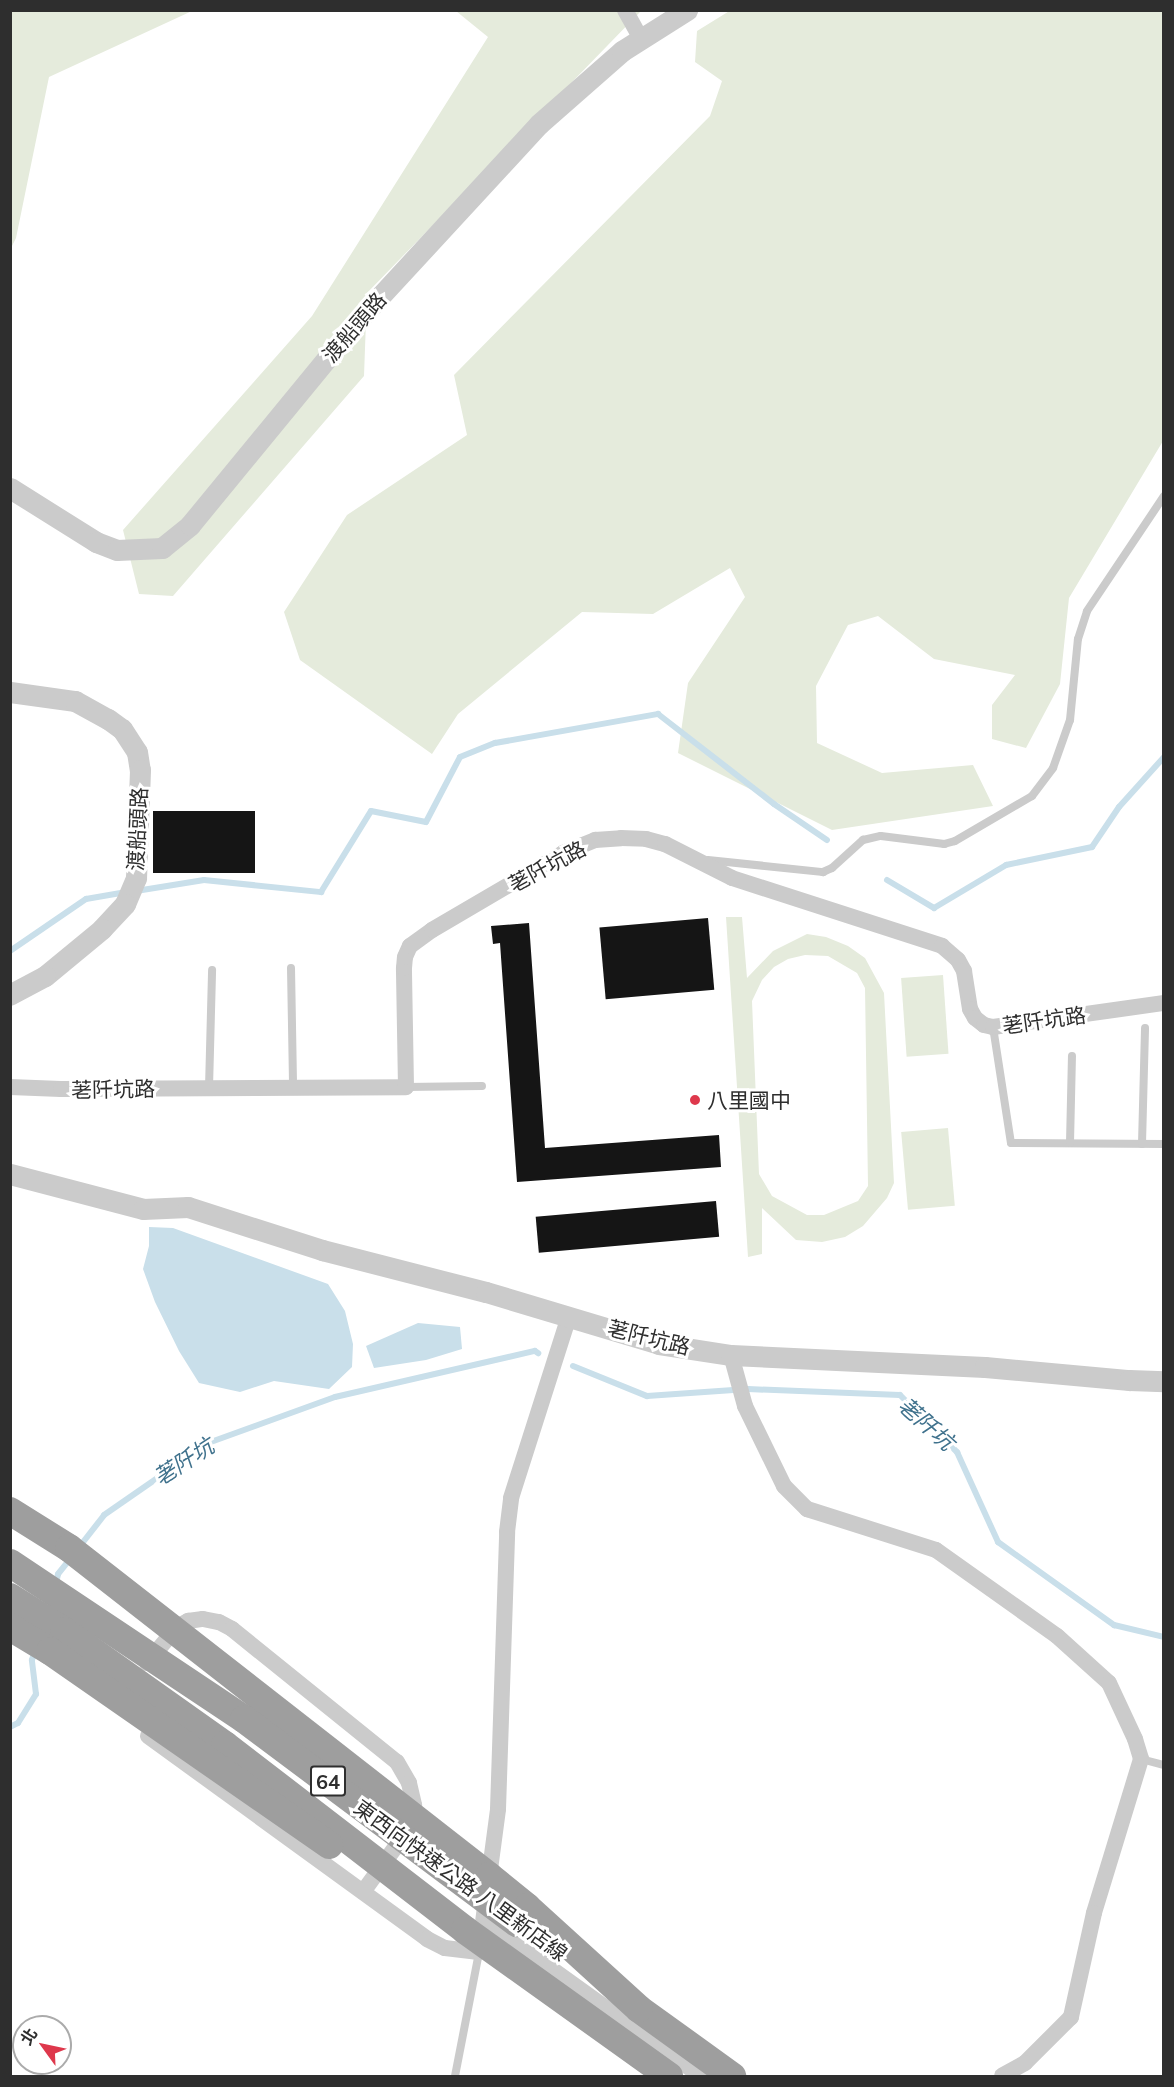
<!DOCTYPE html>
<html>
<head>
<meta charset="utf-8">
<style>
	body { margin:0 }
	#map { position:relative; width:1174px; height:2087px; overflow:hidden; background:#fff; font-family:Mulish,"Noto Sans TC",sans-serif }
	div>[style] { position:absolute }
	.green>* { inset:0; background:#e5ebdc; transform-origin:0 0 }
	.water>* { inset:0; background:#c9dfea }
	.stream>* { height:6px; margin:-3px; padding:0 3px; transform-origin:3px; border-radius:3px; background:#c9dfea }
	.building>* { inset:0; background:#151515; transform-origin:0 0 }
	.service>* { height:8px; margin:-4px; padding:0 4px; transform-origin:4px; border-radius:4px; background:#cbcbcb }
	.minor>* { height:16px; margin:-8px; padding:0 8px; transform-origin:8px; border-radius:8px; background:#cbcbcb }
	.tertiary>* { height:21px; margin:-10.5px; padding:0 10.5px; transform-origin:10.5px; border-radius:10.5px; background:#cbcbcb }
	.trunk>* { height:28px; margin:-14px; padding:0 14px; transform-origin:14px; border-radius:14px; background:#9e9e9e }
	.trunk-bridge>* { height:28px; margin:-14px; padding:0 14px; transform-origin:14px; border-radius:14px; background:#9e9e9e }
	.dots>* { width:16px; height:16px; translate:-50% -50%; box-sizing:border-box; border:3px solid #fff; border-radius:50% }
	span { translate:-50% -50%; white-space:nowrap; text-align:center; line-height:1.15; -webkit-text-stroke:6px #fff; paint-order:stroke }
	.shield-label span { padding:2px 4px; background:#fff; border:2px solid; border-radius:4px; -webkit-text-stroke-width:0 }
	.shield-label { font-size:20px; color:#2e2e2e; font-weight:700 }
	.street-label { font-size:21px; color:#2e2e2e }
	.poi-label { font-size:21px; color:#2e2e2e }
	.left { translate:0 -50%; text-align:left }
	.water-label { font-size:22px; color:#40728d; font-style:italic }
	.frame { position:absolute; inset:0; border:12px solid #2e2e2e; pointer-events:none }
	.north { position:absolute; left:12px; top:2015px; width:60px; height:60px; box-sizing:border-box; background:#fff; border:2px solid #ababab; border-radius:50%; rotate:303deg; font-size:16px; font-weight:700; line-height:24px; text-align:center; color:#2e2e2e }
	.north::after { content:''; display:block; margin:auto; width:21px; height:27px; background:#de384c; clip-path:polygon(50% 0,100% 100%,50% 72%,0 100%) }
</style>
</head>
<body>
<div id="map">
	<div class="green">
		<i style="clip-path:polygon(11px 10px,192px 11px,49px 77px,16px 238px,11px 248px)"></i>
		<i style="clip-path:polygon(731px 10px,1163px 11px,1163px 441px,1069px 598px,1060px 684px,1026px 748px,992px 739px,992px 705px,1015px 675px,934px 659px,878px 616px,848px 625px,816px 686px,817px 743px,882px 773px,973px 765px,993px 806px,832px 830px,678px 753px,688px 683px,745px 597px,730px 568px,653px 614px,582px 612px,458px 714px,432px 754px,300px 660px,284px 612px,347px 515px,467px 435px,454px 375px,710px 116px,722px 81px,695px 62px,697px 31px)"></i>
		<i style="clip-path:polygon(456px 11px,641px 11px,367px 293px,364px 376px,173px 596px,139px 594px,123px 530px,312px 316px,488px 37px)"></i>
		<i style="clip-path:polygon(evenodd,726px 917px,742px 917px,747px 978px,773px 951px,807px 934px,826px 937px,848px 946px,865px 958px,884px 993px,894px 1183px,887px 1198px,863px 1226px,845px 1237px,822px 1242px,796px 1240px,762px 1208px,762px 1254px,748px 1257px,726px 917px,805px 955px,828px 956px,857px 973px,865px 988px,868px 1186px,858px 1201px,824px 1215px,807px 1215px,772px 1196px,759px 1174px,752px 1001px,762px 980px,774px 967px,788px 959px,805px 955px)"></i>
		<i style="left:943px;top:975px;width:79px;height:42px;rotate:86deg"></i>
		<i style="left:948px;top:1128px;width:78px;height:47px;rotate:85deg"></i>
	</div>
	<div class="water">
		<i style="clip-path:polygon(149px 1227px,173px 1228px,328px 1284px,345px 1311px,353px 1344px,352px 1367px,329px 1389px,274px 1381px,240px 1392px,199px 1383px,179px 1351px,155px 1302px,143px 1269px,149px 1246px)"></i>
		<i style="clip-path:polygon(418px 1323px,460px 1327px,462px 1349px,426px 1360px,374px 1368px,366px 1346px)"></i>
	</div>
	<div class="stream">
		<i style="left:887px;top:880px;width:55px;rotate:30.8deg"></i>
		<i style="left:934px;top:908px;width:84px;rotate:-30.8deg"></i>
		<i style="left:1006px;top:865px;width:88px;rotate:-11.8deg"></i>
		<i style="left:1092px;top:847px;width:48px;rotate:-56deg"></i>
		<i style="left:1119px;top:807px;width:67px;rotate:-48deg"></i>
		<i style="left:136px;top:891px;width:69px;rotate:-9.2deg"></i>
		<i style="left:204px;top:880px;width:118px;rotate:5.9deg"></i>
		<i style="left:321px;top:892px;width:95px;rotate:-58.3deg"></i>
		<i style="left:371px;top:811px;width:56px;rotate:11.3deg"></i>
		<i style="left:426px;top:822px;width:73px;rotate:-62.4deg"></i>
		<i style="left:460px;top:757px;width:38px;rotate:-22deg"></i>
		<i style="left:495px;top:743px;width:166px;rotate:-10.1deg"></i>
		<i style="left:658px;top:714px;width:147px;rotate:37.8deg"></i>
		<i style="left:774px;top:804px;width:64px;rotate:34.2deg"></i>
		<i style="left:10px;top:951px;width:92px;rotate:-34.4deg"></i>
		<i style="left:86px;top:899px;width:41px;rotate:-9.9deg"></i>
		<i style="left:573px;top:1366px;width:80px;rotate:22.1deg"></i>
		<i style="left:647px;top:1396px;width:101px;rotate:-4deg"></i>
		<i style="left:748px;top:1389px;width:152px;rotate:2.3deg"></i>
		<i style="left:900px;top:1395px;width:81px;rotate:45deg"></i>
		<i style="left:957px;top:1452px;width:99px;rotate:65.5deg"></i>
		<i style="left:998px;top:1542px;width:143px;rotate:35.6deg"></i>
		<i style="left:1114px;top:1625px;width:51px;rotate:13.5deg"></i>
		<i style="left:80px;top:1546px;width:39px;rotate:-52deg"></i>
		<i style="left:104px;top:1515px;width:126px;rotate:-34.7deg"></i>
		<i style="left:208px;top:1443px;width:135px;rotate:-19.9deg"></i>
		<i style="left:335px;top:1397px;width:205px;rotate:-13deg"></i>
		<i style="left:535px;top:1351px;width:4px;rotate:34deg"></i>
		<i style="left:56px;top:1583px;width:9px;rotate:-77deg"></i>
		<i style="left:58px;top:1574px;width:19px;rotate:-51deg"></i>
		<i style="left:10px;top:1727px;width:9px;rotate:-27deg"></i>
		<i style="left:18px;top:1723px;width:34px;rotate:-58deg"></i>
		<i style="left:36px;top:1694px;width:34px;rotate:-97deg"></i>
		<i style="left:32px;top:1660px;width:10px;rotate:-73deg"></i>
	</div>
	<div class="building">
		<i style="left:255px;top:811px;width:62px;height:102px;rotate:90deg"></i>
		<i style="left:708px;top:918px;width:72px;height:109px;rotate:85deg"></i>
		<i style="clip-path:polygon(529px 923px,545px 1148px,719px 1135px,721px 1167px,517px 1182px,500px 943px,493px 944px,491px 926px)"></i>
		<i style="left:716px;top:1201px;width:36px;height:181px;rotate:85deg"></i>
	</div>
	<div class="service">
		<i style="left:708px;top:860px;width:116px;rotate:6deg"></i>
		<i style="left:823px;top:872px;width:10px;rotate:-24deg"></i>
		<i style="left:832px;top:868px;width:42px;rotate:-42.1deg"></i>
		<i style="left:863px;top:840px;width:18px;rotate:-13deg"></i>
		<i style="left:881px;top:836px;width:64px;rotate:7.2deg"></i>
		<i style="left:944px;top:844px;width:11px;rotate:-15deg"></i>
		<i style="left:955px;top:841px;width:89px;rotate:-30.3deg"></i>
		<i style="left:1032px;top:796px;width:35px;rotate:-53deg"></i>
		<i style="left:1053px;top:768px;width:51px;rotate:-70.5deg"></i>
		<i style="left:1070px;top:720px;width:81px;rotate:-84.4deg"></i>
		<i style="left:1078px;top:639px;width:29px;rotate:-72deg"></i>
		<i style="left:1087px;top:611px;width:138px;rotate:-56.2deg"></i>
		<i style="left:291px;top:968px;width:119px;rotate:89deg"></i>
		<i style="left:993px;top:1027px;width:117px;rotate:81.2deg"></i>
		<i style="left:1011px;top:1143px;width:153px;rotate:0.4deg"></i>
		<i style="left:406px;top:1087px;width:76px;rotate:-0.8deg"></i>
		<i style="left:209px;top:1088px;width:118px;rotate:-88.5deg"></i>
		<i style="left:1070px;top:1143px;width:87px;rotate:-88.7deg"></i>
		<i style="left:1142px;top:1144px;width:116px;rotate:-88.5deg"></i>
		<i style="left:1141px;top:1759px;width:24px;rotate:15deg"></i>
		<i style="left:455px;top:2076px;width:126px;rotate:-79deg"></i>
	</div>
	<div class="minor">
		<i style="left:625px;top:10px;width:33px;rotate:61deg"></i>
		<i style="left:10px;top:1087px;width:51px;rotate:2.2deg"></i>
		<i style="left:61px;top:1089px;width:345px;rotate:-0.3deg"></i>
		<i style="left:406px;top:1087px;width:119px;rotate:-91deg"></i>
		<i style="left:404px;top:968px;width:11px;rotate:-85deg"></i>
		<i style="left:405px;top:957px;width:12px;rotate:-66deg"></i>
		<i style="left:410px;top:946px;width:27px;rotate:-36deg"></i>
		<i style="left:432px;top:930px;width:152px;rotate:-30.4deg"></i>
		<i style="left:563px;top:853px;width:35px;rotate:-22deg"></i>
		<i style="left:595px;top:840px;width:26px;rotate:-4deg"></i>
		<i style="left:621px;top:838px;width:25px;rotate:2deg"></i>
		<i style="left:646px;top:839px;width:20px;rotate:15deg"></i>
		<i style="left:665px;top:844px;width:75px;rotate:26.9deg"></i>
		<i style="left:732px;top:878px;width:221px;rotate:17.9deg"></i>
		<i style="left:942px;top:946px;width:21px;rotate:41deg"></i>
		<i style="left:958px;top:960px;width:13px;rotate:61deg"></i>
		<i style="left:964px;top:971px;width:38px;rotate:81deg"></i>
		<i style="left:970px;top:1009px;width:10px;rotate:61deg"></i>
		<i style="left:975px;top:1018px;width:11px;rotate:38deg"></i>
		<i style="left:984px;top:1025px;width:9px;rotate:13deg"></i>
		<i style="left:993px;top:1027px;width:173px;rotate:-8deg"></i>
		<i style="left:731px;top:1355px;width:53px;rotate:74.6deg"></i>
		<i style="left:745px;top:1406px;width:89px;rotate:64deg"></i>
		<i style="left:784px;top:1486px;width:33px;rotate:45deg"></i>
		<i style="left:807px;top:1509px;width:135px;rotate:17.6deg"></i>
		<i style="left:936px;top:1550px;width:148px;rotate:35.4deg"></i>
		<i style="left:1057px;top:1636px;width:70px;rotate:42.1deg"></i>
		<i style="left:1109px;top:1683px;width:62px;rotate:65.1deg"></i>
		<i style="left:1135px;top:1739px;width:21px;rotate:73deg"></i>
		<i style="left:1141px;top:1759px;width:161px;rotate:107deg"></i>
		<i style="left:1094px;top:1913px;width:107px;rotate:102.5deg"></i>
		<i style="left:1071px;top:2017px;width:65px;rotate:135deg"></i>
		<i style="left:1025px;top:2063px;width:26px;rotate:151deg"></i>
		<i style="left:147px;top:1663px;width:47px;rotate:-50.2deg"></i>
		<i style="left:177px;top:1627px;width:13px;rotate:-29deg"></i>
		<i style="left:188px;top:1621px;width:15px;rotate:-8deg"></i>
		<i style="left:203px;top:1619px;width:16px;rotate:11deg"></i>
		<i style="left:219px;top:1622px;width:15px;rotate:28deg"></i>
		<i style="left:232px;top:1629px;width:212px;rotate:38.9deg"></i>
		<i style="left:397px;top:1762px;width:24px;rotate:60deg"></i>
		<i style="left:409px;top:1783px;width:23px;rotate:77deg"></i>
		<i style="left:414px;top:1805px;width:22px;rotate:100deg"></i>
		<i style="left:410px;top:1827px;width:80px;rotate:125.9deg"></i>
		<i style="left:148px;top:1736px;width:345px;rotate:36deg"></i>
		<i style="left:427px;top:1939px;width:20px;rotate:27deg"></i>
		<i style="left:445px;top:1948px;width:34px;rotate:7deg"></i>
		<i style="left:479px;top:1952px;width:144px;rotate:-82.4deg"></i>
		<i style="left:498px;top:1809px;width:277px;rotate:-88.1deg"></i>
		<i style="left:507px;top:1532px;width:34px;rotate:-83deg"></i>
		<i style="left:511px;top:1498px;width:191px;rotate:-72.3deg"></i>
		<i style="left:485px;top:1921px;width:266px;rotate:35.7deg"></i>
	</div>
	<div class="tertiary">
		<i style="left:10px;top:488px;width:102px;rotate:32.1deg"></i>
		<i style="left:96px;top:542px;width:22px;rotate:21deg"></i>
		<i style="left:117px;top:550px;width:45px;rotate:-2.5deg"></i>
		<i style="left:162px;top:548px;width:36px;rotate:-39deg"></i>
		<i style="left:190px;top:525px;width:269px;rotate:-50.6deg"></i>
		<i style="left:361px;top:317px;width:263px;rotate:-47.3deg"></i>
		<i style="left:539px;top:124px;width:111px;rotate:-41.3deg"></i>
		<i style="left:622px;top:51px;width:77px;rotate:-32.2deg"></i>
		<i style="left:10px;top:692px;width:66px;rotate:7.9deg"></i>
		<i style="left:75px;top:701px;width:38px;rotate:29deg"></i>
		<i style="left:108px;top:719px;width:17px;rotate:36deg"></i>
		<i style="left:122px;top:729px;width:27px;rotate:57deg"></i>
		<i style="left:137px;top:752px;width:18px;rotate:81deg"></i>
		<i style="left:140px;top:770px;width:108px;rotate:92.1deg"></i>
		<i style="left:136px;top:878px;width:28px;rotate:113deg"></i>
		<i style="left:125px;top:904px;width:34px;rotate:133deg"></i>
		<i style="left:102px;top:929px;width:74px;rotate:140.5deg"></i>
		<i style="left:45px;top:976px;width:40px;rotate:152deg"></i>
		<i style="left:10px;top:1174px;width:138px;rotate:14.7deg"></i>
		<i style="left:143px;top:1209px;width:45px;rotate:-2.5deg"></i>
		<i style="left:188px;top:1207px;width:141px;rotate:17.8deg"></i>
		<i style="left:322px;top:1250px;width:169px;rotate:14.4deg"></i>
		<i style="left:486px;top:1292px;width:181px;rotate:16.7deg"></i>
		<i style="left:659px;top:1344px;width:73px;rotate:8.7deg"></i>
		<i style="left:731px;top:1355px;width:254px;rotate:2.7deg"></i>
		<i style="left:985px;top:1367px;width:145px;rotate:5.2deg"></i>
		<i style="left:1129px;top:1380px;width:35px;rotate:2deg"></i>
	</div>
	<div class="trunk">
		<i style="left:639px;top:2009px;width:115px;rotate:35.8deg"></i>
	</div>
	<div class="trunk-bridge">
		<i style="left:10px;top:1511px;width:70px;rotate:32.1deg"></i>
		<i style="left:69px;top:1548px;width:533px;rotate:37.99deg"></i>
		<i style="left:489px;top:1876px;width:49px;rotate:39.2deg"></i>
		<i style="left:527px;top:1907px;width:151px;rotate:42.3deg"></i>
		<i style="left:10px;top:1563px;width:281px;rotate:33.7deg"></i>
		<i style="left:244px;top:1719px;width:341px;rotate:36.8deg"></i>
		<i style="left:10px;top:1597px;width:64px;rotate:32.2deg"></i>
		<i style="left:64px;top:1631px;width:197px;rotate:35.3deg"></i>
		<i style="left:225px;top:1745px;width:303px;rotate:37.6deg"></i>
		<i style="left:465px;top:1930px;width:251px;rotate:35.6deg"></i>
		<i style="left:10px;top:1627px;width:47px;rotate:31deg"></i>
		<i style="left:50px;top:1651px;width:340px;rotate:34.8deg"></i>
	</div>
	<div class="dots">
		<i style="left:695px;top:1100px;background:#de384c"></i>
	</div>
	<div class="shield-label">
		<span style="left:328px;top:1781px">64</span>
	</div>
	<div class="street-label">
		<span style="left:354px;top:327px;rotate:-49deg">渡船頭路</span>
		<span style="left:137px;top:829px;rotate:-87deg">渡船頭路</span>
		<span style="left:547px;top:866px;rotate:-28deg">荖阡坑路</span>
		<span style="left:1044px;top:1020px;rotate:-8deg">荖阡坑路</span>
		<span style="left:113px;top:1089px;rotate:-1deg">荖阡坑路</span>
		<span style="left:649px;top:1337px;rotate:14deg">荖阡坑路</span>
		<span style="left:461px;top:1880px;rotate:36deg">東西向快速公路 八里新店線</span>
	</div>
	<div class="poi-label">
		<span class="left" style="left:707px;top:1100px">八里國中</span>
	</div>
	<div class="water-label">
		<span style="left:926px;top:1424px;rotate:42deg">荖阡坑</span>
		<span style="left:184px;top:1462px;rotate:-33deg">荖阡坑</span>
	</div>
	<div class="frame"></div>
	<div class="north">北</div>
</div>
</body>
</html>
